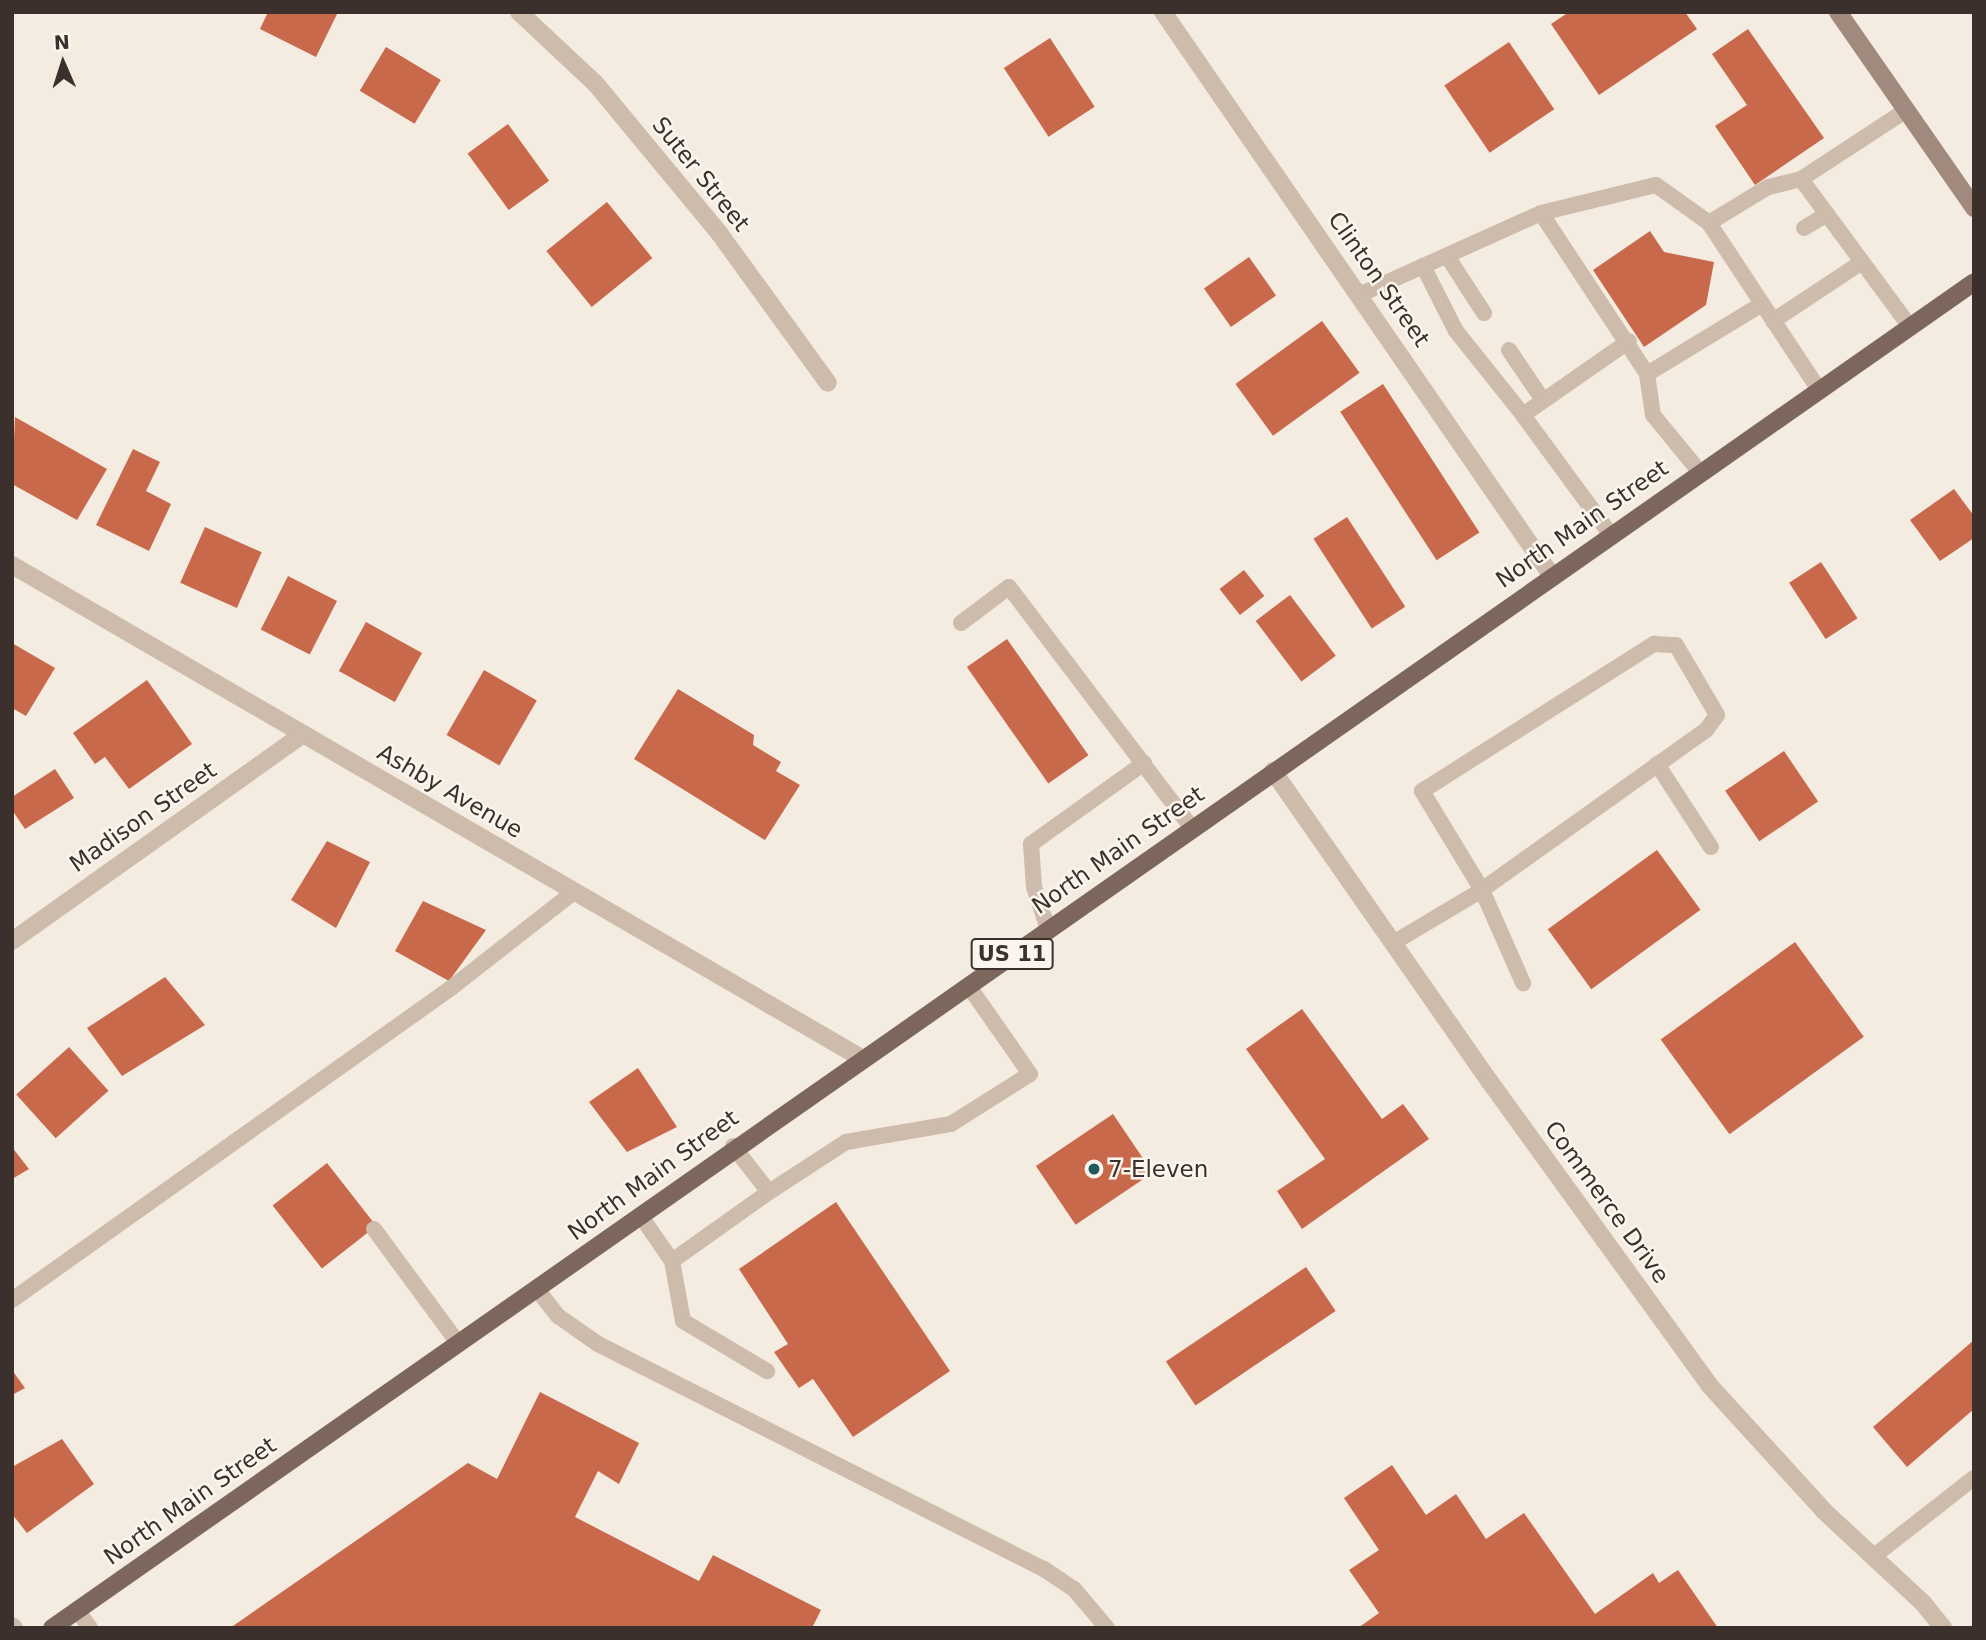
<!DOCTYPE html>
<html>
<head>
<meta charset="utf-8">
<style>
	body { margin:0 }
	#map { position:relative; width:1986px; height:1640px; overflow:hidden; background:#f4ebe1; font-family:"DejaVu Sans",sans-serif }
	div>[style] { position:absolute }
	.building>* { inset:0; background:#c8694b; transform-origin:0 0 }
	.lane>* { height:16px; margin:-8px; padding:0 8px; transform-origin:8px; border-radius:8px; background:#cdbbac }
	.street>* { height:18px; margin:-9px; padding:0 9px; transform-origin:9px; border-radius:9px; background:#cdbbac }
	.secondary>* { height:18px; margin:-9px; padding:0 9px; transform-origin:9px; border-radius:9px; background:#a18a7d }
	.primary>* { height:18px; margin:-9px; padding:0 9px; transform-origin:9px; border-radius:9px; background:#7d675c }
	.dots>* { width:19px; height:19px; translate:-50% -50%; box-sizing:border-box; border:4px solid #fbf5ee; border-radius:50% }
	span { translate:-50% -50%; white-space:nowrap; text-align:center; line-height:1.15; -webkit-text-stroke:5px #fbf5ee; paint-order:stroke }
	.shield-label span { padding:2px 5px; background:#fbf5ee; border:2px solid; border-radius:5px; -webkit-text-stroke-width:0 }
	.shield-label { font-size:21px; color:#3b302b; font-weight:700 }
	.street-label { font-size:23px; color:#3b302b }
	.poi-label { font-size:23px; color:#3b302b }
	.left { translate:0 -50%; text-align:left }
	.frame { position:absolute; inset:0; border:14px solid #3b302b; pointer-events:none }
	.north { position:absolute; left:28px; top:28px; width:70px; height:70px; -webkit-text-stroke:5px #fbf5ee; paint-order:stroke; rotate:357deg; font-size:19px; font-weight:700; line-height:28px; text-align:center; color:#3b302b }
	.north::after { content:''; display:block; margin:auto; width:24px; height:32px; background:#3b302b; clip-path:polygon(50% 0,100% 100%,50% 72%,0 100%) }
</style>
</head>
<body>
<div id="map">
	<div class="building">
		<i style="clip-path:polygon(268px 12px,338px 12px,316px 57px,260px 29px)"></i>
		<i style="clip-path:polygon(1569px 12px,1685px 12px,1697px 29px,1599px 95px,1551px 24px)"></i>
		<i style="clip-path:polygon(1748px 29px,1824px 138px,1755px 185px,1715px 126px,1747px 105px,1712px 54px)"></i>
		<i style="left:1050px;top:38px;width:82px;height:55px;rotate:57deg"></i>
		<i style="left:1509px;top:42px;width:81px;height:78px;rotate:56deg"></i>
		<i style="left:386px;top:47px;width:64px;height:51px;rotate:31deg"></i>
		<i style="left:508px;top:124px;width:70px;height:50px;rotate:54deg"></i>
		<i style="left:607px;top:202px;width:72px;height:78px;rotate:51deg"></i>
		<i style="clip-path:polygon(1650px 231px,1664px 252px,1714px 262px,1706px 305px,1644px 347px,1593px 270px)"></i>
		<i style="left:1249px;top:257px;width:47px;height:55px;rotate:55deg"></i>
		<i style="left:1322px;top:321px;width:64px;height:107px;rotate:54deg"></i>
		<i style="left:1383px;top:384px;width:177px;height:51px;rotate:57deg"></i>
		<i style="clip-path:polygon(15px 417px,107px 469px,77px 520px,12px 484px)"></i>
		<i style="clip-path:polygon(133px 449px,160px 462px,146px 491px,171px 504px,149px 551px,96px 525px)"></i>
		<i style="clip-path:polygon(1954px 489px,1974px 516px,1974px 538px,1940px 561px,1910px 520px)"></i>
		<i style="left:1347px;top:517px;width:107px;height:40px;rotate:57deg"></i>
		<i style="left:205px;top:527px;width:62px;height:61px;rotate:24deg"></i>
		<i style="left:1821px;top:562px;width:67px;height:38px;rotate:57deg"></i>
		<i style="left:1244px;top:570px;width:33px;height:31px;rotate:52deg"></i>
		<i style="left:288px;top:576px;width:55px;height:60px;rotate:27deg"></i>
		<i style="left:1290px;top:595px;width:76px;height:43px;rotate:53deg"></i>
		<i style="left:366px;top:622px;width:64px;height:56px;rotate:29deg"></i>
		<i style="left:1007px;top:639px;width:142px;height:49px;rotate:55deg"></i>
		<i style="clip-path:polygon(12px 643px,55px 668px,26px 716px,12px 708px)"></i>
		<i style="left:484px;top:670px;width:61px;height:75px;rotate:30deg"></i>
		<i style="clip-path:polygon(147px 680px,192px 744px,129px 789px,105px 757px,95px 764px,73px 733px)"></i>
		<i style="clip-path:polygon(678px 689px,754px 735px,753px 745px,781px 762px,776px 771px,800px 785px,765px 840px,634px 759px)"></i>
		<i style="left:1784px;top:751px;width:61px;height:71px;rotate:56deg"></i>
		<i style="clip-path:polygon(55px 769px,74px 798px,25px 829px,12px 810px,12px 797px)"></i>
		<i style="clip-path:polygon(327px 841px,370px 862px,336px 928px,291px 900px)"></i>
		<i style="left:1657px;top:850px;width:74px;height:135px;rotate:54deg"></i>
		<i style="clip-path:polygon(423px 901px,486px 930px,449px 981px,395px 951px)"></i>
		<i style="left:1795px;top:942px;width:117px;height:166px;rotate:54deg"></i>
		<i style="clip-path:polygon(165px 977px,205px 1025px,122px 1076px,87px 1028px)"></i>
		<i style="clip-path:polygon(1302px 1009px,1382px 1119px,1403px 1104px,1429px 1139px,1302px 1229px,1277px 1191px,1325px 1159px,1246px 1049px)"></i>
		<i style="left:69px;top:1047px;width:59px;height:71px;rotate:48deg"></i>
		<i style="clip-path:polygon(638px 1068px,677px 1127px,627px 1152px,589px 1102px)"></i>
		<i style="left:1113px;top:1114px;width:71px;height:93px;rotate:56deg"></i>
		<i style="clip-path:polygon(12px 1147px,29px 1169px,12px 1179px)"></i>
		<i style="left:327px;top:1163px;width:80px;height:69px;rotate:52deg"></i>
		<i style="clip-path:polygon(836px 1202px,950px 1371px,853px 1437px,813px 1379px,799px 1388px,774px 1352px,788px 1344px,739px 1269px)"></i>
		<i style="left:1306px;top:1267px;width:53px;height:169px;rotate:56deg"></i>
		<i style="clip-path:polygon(1974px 1340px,1974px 1409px,1907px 1467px,1873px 1427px)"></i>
		<i style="clip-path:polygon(12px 1370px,25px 1388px,12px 1395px)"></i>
		<i style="clip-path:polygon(540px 1392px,639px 1443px,619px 1484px,598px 1471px,575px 1517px,699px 1581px,713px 1555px,821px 1610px,812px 1628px,230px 1628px,468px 1463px,497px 1479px)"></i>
		<i style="clip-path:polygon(62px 1439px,94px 1484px,27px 1533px,12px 1514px,12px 1467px)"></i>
		<i style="clip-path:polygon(1392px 1465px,1426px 1515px,1456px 1494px,1486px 1539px,1524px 1513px,1595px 1614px,1653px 1573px,1659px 1583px,1678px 1570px,1718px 1628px,1358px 1628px,1379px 1613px,1349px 1570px,1379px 1550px,1344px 1498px)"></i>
	</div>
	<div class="lane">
		<i style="left:1905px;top:111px;width:124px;rotate:146.8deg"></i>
		<i style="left:1801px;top:179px;width:184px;rotate:53.6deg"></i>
		<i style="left:1801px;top:179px;width:34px;rotate:166deg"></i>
		<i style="left:1768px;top:187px;width:69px;rotate:148.6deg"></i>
		<i style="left:1709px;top:223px;width:200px;rotate:56.6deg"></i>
		<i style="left:1541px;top:213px;width:193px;rotate:56.6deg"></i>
		<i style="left:1647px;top:374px;width:41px;rotate:81.7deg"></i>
		<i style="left:1653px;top:415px;width:72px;rotate:50.6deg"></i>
		<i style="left:1804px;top:228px;width:27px;rotate:-31deg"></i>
		<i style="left:1447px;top:256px;width:68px;rotate:57deg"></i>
		<i style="left:1423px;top:266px;width:73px;rotate:63.1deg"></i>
		<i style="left:1456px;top:331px;width:107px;rotate:51.4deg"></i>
		<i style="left:1361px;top:294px;width:197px;rotate:-24.2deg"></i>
		<i style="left:1541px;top:213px;width:118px;rotate:-13.7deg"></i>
		<i style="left:1656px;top:185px;width:65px;rotate:35.6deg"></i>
		<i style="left:1773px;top:321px;width:107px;rotate:-33.5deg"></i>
		<i style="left:1509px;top:350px;width:60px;rotate:55.8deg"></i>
		<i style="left:1647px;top:374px;width:135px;rotate:-31.3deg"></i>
		<i style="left:1611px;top:535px;width:149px;rotate:-126.3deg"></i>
		<i style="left:1523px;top:415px;width:129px;rotate:-34.9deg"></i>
		<i style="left:961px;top:623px;width:60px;rotate:-36.9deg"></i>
		<i style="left:1009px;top:587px;width:303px;rotate:52.8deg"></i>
		<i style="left:1657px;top:764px;width:99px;rotate:57deg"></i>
		<i style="left:1048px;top:929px;width:44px;rotate:-108.4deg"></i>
		<i style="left:1034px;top:887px;width:43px;rotate:-94deg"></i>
		<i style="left:1031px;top:844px;width:139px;rotate:-35.6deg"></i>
		<i style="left:1393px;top:943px;width:104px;rotate:-30.8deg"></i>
		<i style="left:1482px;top:890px;width:116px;rotate:-121.2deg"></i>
		<i style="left:1422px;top:791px;width:275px;rotate:-32.4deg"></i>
		<i style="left:1654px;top:644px;width:22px;rotate:3deg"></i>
		<i style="left:1676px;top:645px;width:81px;rotate:59.6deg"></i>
		<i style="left:1717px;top:715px;width:19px;rotate:126deg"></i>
		<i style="left:1706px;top:730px;width:275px;rotate:144.5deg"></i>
		<i style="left:1482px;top:890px;width:102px;rotate:66.2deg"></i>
		<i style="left:733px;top:1146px;width:58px;rotate:52deg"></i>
		<i style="left:769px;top:1192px;width:119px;rotate:144.6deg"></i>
		<i style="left:672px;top:1261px;width:61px;rotate:79.6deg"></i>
		<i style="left:683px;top:1321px;width:98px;rotate:30.8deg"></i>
		<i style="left:769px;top:1192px;width:92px;rotate:-33deg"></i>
		<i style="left:846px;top:1142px;width:107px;rotate:-9.7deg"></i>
		<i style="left:951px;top:1124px;width:93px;rotate:-32.3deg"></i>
		<i style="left:1030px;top:1074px;width:108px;rotate:-124.9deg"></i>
		<i style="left:640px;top:1215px;width:56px;rotate:55.2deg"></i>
		<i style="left:374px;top:1229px;width:142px;rotate:53.6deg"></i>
		<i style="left:536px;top:1288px;width:36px;rotate:52deg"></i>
		<i style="left:558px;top:1316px;width:49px;rotate:35deg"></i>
		<i style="left:598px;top:1344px;width:500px;rotate:26.8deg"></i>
		<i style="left:1044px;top:1569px;width:36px;rotate:34deg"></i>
		<i style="left:1074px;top:1589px;width:51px;rotate:49.8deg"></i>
		<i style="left:12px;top:1300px;width:539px;rotate:-35.4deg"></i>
		<i style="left:451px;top:988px;width:157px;rotate:-38deg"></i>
		<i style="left:1874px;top:1556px;width:127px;rotate:-38deg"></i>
		<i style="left:77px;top:1610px;width:22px;rotate:54deg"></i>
	</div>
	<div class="street">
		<i style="left:519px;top:12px;width:104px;rotate:43.1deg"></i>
		<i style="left:595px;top:83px;width:195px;rotate:50.4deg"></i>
		<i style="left:719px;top:233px;width:185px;rotate:54deg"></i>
		<i style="left:1163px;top:12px;width:685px;rotate:55.41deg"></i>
		<i style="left:12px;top:565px;width:984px;rotate:30.13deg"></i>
		<i style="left:1273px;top:771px;width:379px;rotate:55.1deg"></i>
		<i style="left:1490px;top:1082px;width:375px;rotate:54.1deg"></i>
		<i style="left:1710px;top:1386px;width:169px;rotate:47.6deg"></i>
		<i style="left:1824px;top:1511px;width:135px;rotate:42.9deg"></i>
		<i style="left:1923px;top:1603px;width:32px;rotate:51deg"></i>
		<i style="left:12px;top:941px;width:357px;rotate:-35.4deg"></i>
		<i style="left:12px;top:1626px;width:3px;rotate:45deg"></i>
	</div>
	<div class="secondary">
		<i style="left:1838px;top:12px;width:239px;rotate:55.2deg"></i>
	</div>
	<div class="primary">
		<i style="left:52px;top:1628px;width:2346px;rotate:-35deg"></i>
	</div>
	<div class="dots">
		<i style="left:1094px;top:1169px;background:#1f5a5e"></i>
	</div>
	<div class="shield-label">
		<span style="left:1012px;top:954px">US 11</span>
	</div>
	<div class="street-label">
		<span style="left:701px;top:174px;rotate:51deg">Suter Street</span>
		<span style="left:1379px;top:279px;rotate:55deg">Clinton Street</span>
		<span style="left:1582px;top:524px;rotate:-35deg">North Main Street</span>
		<span style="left:450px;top:791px;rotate:30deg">Ashby Avenue</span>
		<span style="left:143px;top:817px;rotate:-35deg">Madison Street</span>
		<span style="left:1118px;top:850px;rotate:-35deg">North Main Street</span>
		<span style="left:653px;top:1175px;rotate:-36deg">North Main Street</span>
		<span style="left:1607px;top:1202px;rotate:54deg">Commerce Drive</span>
		<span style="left:190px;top:1501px;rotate:-35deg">North Main Street</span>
	</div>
	<div class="poi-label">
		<span class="left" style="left:1108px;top:1169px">7-Eleven</span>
	</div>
	<div class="frame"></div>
	<div class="north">N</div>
</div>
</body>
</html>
